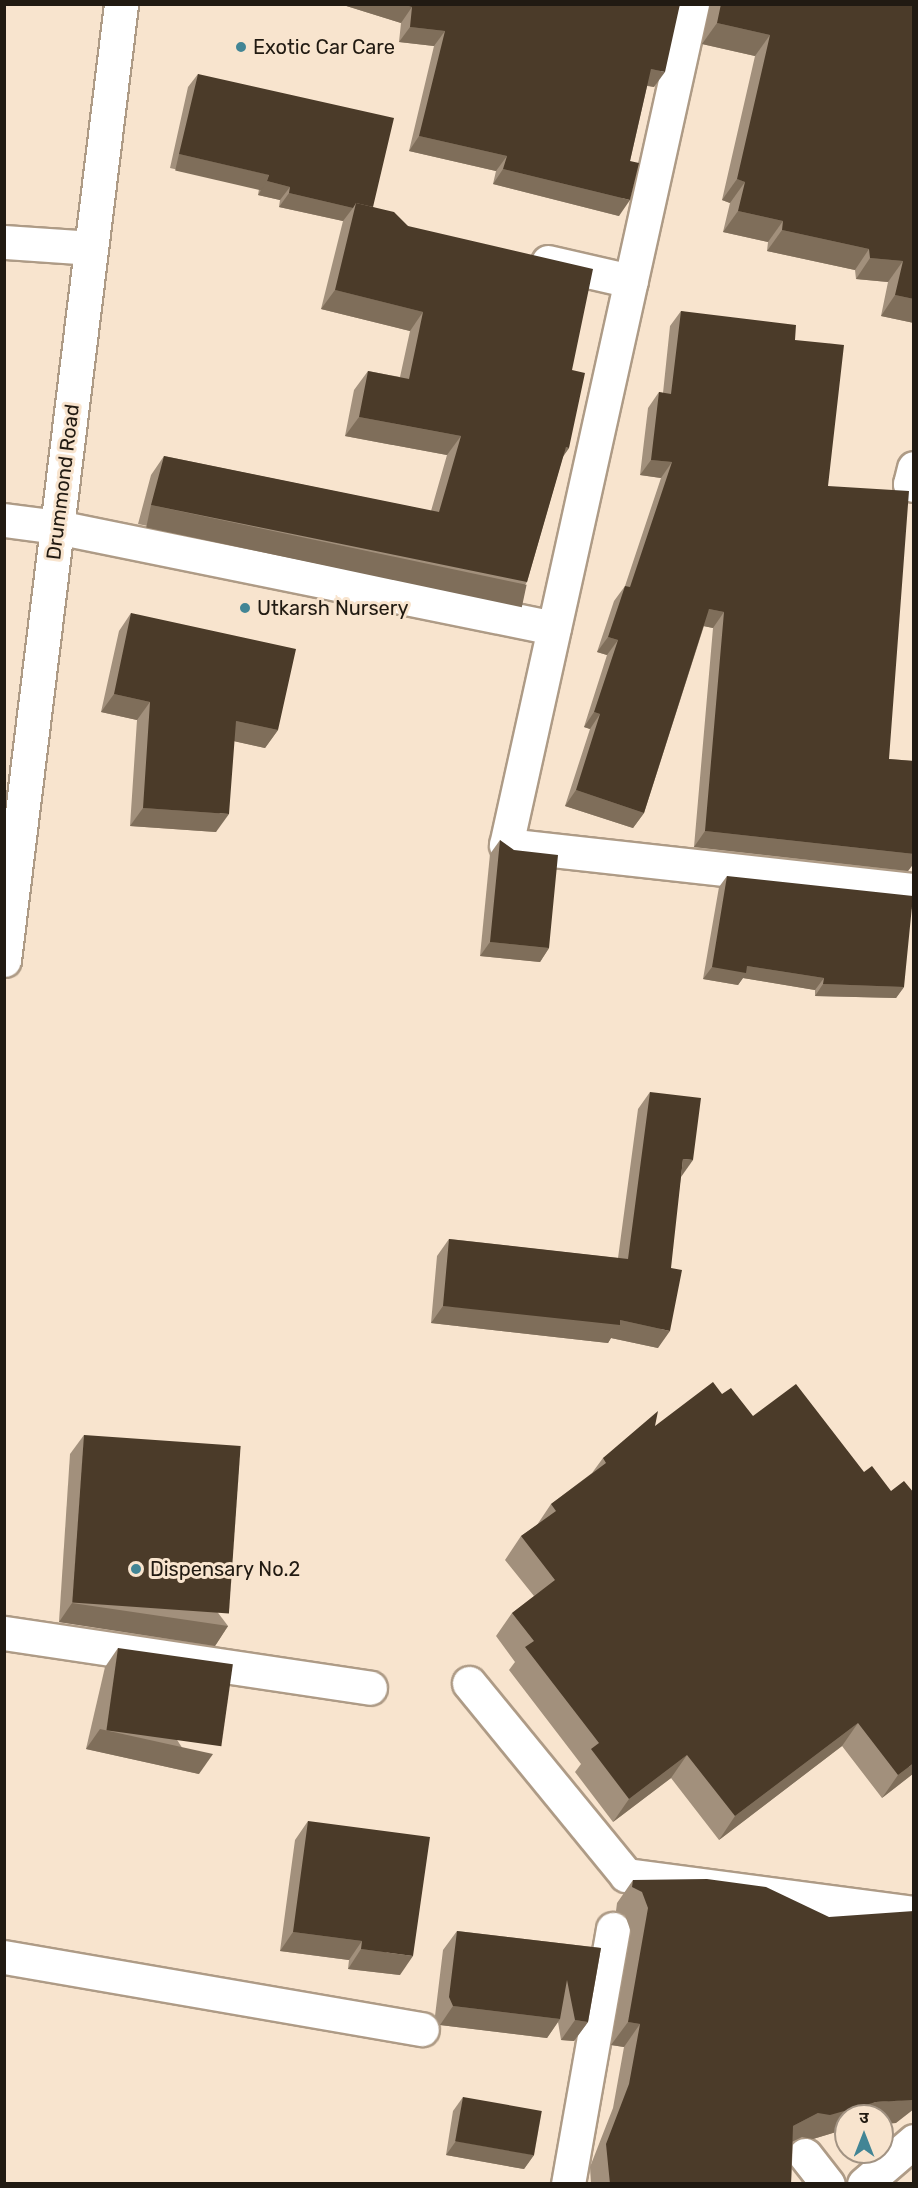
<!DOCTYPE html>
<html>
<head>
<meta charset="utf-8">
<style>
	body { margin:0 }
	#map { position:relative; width:918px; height:2188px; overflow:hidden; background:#f8e4ce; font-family:Rubik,"Noto Sans Devanagari",sans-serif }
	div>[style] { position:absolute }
	.roads { filter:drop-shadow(2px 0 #ae9b86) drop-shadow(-2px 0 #ae9b86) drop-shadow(0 2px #ae9b86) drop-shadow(0 -2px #ae9b86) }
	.minor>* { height:33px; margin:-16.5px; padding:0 16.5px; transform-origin:16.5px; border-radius:16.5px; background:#fff }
	.wall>* { inset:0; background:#a2907c }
	.shaded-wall>* { inset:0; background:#7f6e5a; transform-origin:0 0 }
	.building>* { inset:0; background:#4b3b29; transform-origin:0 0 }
	.dots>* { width:16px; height:16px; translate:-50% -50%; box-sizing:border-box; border:3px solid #f8e4ce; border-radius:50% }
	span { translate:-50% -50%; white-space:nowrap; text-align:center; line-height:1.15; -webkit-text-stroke:6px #f8e4ce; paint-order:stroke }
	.poi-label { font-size:20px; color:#211a12 }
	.left { translate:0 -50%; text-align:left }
	.street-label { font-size:20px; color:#211a12 }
	.frame { position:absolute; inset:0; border:6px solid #211a12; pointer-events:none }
	.north { position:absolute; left:834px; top:2104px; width:60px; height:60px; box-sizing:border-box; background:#f8e4ce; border:2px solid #a29383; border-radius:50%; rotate:0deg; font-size:16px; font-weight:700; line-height:24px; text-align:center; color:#211a12 }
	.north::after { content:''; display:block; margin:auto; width:21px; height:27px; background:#428595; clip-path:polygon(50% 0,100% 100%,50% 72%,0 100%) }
</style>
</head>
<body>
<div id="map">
	<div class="roads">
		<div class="minor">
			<i style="left:692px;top:4px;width:861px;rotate:102.47deg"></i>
			<i style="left:506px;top:845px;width:410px;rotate:6.3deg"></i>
			<i style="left:4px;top:242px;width:87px;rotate:3.9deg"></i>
			<i style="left:548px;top:262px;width:85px;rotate:12.9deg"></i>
			<i style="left:914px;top:468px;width:16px;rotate:104deg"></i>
			<i style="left:910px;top:484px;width:4px;rotate:14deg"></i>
			<i style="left:4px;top:520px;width:53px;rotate:7.5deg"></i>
			<i style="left:57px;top:527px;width:507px;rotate:11.49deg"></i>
			<i style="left:4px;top:960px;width:963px;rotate:-83.02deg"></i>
			<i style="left:4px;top:1633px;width:370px;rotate:8.5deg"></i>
			<i style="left:469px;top:1683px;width:248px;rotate:50.7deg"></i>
			<i style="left:626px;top:1875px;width:290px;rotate:7.5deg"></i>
			<i style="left:4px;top:1957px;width:424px;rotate:9.8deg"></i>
			<i style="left:805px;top:2155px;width:37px;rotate:52deg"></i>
			<i style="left:568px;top:2184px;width:259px;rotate:-80deg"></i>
			<i style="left:864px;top:2184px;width:66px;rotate:-40.7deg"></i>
		</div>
	</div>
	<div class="wall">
		<i style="clip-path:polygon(340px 4px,680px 4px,654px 87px,647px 86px,630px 161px,619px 216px,493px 184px,496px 171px,409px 151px,434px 46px,399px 42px,401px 23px)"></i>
		<i style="clip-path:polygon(710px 4px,914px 4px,914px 323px,881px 316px,888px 282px,856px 279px,855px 270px,767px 251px,768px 242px,723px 232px,730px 203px,722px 200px,755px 56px,702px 44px)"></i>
		<i style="clip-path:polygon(198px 74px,373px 207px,408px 226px,572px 370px,569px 448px,563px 456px,527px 582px,514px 601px,138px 524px,151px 475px,164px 456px,431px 511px,447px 455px,345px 436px,354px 390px,368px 371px,400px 377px,410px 331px,321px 309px,343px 221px,279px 207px,280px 200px,258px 195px,259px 189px,170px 168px,188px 87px)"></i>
		<i style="clip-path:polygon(681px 311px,795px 340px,889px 759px,914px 761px,914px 863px,908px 871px,694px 847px,713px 628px,704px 626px,644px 813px,633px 828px,565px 806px,590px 729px,584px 727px,607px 655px,597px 652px,614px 601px,625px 586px,661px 478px,640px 475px,648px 408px,659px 392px,663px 393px,670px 326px)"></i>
		<i style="clip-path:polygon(131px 613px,278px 730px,265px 748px,234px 741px,216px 832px,130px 826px,137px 720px,101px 712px,119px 631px)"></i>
		<i style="clip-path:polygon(500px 840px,549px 948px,540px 962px,480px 956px,490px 854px)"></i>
		<i style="clip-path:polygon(727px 876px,904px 987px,896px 998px,815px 996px,815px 990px,743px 978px,738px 985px,703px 979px,719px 887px)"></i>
		<i style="clip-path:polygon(650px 1092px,681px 1176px,658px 1348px,611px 1338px,608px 1343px,431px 1323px,437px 1256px,449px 1239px,618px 1258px,638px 1109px)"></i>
		<i style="clip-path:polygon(655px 1426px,914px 1773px,882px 1798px,842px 1746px,719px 1840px,671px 1778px,613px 1822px,575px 1772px,581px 1764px,509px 1670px,515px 1662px,496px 1636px,512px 1613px,534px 1596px,505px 1560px,521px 1536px,537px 1525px,551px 1504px,592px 1473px,603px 1458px)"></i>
		<i style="clip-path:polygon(84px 1435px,228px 1626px,215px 1646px,59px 1622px,70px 1454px)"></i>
		<i style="clip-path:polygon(118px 1648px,199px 1774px,86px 1749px,105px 1667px)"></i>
		<i style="clip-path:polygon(308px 1821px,400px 1975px,348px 1969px,349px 1960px,280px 1951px,295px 1840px)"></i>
		<i style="clip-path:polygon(633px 1880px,896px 2123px,882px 2124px,882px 2116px,846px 2116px,846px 2129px,813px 2139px,802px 2137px,793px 2141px,791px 2184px,591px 2184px,590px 2167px,613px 2108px,624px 2047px,611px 2045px,631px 1932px,625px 1915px,616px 1911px,617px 1903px)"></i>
		<i style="clip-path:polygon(457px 1931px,601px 1948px,588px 2022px,574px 2041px,561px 2040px,558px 2022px,547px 2038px,440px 2025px,435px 2016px,443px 1950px)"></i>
		<i style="clip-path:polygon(463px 2097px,534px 2155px,524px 2169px,446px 2155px,453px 2111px)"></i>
	</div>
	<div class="shaded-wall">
		<i style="clip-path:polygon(340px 4px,402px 4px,412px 7px,401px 23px)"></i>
		<i style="clip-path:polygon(717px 23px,770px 35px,755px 56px,702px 44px)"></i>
		<i style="clip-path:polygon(410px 27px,445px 31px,434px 46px,399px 42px)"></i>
		<i style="clip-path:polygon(651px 69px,665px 72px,654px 87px,640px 84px)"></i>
		<i style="clip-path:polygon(419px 136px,507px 156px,496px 171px,409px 151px)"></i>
		<i style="left:179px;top:154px;width:92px;height:17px;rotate:13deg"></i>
		<i style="clip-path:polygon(503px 169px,630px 200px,619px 216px,493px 184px)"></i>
		<i style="clip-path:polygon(737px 179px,745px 182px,730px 203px,722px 200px)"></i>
		<i style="clip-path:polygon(267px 181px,290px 187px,280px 200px,258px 195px)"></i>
		<i style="clip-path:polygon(289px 193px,353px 208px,343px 221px,279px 207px)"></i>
		<i style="clip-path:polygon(738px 211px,783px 221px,768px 242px,723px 232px)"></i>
		<i style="clip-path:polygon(782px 230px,869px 249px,855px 270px,767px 251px)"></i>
		<i style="clip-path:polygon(870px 258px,903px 261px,888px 282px,856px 279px)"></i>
		<i style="clip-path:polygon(335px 290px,423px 312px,410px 331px,321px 309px)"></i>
		<i style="clip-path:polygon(895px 295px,914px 299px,914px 323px,881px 316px)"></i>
		<i style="clip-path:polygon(359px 417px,461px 436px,447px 455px,345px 436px)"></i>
		<i style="clip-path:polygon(566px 447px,569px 448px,556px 467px)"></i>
		<i style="clip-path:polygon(651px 460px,672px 462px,661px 478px,640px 475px)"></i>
		<i style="left:151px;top:505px;width:384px;height:23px;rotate:12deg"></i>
		<i style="clip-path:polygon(709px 609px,724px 612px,713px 628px,698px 625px)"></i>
		<i style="clip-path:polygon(608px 637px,618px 640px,607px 655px,597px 652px)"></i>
		<i style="clip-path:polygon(114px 694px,150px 702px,137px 720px,101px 712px)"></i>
		<i style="clip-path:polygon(594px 712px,600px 714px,590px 729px,584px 727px)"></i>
		<i style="clip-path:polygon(236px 721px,278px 730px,265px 748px,224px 739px)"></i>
		<i style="clip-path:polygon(576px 790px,644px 813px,633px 828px,565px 806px)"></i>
		<i style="clip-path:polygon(143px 808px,229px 814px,216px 832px,130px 826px)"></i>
		<i style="clip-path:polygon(705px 831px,914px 854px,914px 863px,908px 871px,694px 847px)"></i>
		<i style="clip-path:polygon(490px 942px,549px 948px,540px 962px,480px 956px)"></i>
		<i style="clip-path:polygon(747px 966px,824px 978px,815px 990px,743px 978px,738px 985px,703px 979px,712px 967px)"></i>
		<i style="clip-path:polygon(823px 984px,904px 987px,896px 998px,815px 996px)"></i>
		<i style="clip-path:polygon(683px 1159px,693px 1160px,681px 1177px)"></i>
		<i style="clip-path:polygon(443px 1306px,620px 1320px,670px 1331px,658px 1348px,611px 1338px,608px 1343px,431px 1323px)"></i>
		<i style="clip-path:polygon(72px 1603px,228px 1626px,215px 1646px,59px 1622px)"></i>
		<i style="clip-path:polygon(858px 1723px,842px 1746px,719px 1840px,735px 1816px)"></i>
		<i style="clip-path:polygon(100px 1729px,213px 1754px,199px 1774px,86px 1749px)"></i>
		<i style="clip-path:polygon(687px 1755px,671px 1778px,613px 1822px,629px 1799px)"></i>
		<i style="clip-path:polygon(914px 1763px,914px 1773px,882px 1798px,898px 1775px)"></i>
		<i style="clip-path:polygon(293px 1932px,362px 1941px,349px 1960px,280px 1951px)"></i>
		<i style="clip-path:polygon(361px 1949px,413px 1956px,400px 1975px,348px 1969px)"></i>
		<i style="clip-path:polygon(453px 2006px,560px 2019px,547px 2038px,440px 2025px)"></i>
		<i style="clip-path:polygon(575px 2020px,588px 2022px,574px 2041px,561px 2040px)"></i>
		<i style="clip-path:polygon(628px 2022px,640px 2024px,624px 2047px,611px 2045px)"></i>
		<i style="clip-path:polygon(914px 2099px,914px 2109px,896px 2123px,882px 2124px,882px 2116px,846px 2116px,846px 2129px,813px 2139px,802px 2137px,777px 2149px,793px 2126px,818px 2113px,876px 2102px)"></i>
		<i style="clip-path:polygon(456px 2141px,534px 2155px,524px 2169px,446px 2155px)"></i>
	</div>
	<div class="building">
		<i style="clip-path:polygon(402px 4px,680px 4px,665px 72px,651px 69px,630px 161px,639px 163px,630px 200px,503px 169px,507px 156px,419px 136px,445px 31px,410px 27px,412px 7px)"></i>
		<i style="clip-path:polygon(721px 4px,914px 4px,914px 299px,895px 295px,903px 261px,870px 258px,869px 249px,782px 230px,783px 221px,738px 211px,745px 182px,737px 179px,770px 35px,717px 23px)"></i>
		<i style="clip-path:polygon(198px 74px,394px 118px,373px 207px,356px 203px,353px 208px,289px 193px,290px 187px,267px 181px,269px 175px,179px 154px)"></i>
		<i style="clip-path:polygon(356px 203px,394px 212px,408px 226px,593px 269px,572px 370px,585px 373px,569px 448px,566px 447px,527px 582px,151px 505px,164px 456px,439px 512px,461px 436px,359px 417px,368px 371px,409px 379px,423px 312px,335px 290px)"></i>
		<i style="clip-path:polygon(681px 311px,796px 325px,795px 340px,844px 345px,828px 486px,909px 491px,889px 759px,914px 761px,914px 854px,705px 831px,724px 612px,709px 609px,644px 813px,576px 790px,600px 714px,594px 712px,618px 640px,608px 637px,625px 586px,630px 587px,672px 462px,651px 460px,659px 392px,671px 394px)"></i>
		<i style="clip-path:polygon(131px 613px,296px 649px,278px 730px,236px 721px,229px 814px,143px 808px,150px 702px,114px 694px)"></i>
		<i style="clip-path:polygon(500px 840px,514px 850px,558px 855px,549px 948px,490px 942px)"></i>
		<i style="clip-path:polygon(727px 876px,913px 896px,904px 987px,823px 984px,824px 978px,747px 966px,746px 973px,712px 967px)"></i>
		<i style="clip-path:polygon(650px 1092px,701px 1098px,693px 1160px,683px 1159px,671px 1268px,682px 1270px,670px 1331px,620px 1320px,620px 1325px,443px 1306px,449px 1239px,628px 1259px)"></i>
		<i style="clip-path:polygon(713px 1382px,722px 1394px,731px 1388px,753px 1416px,796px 1384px,864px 1472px,872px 1466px,891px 1491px,904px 1481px,914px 1493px,914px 1763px,898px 1775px,858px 1723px,735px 1816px,687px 1755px,629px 1799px,591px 1749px,599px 1743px,525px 1647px,534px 1641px,512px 1613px,555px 1580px,521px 1536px,556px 1511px,551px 1504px,606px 1463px,603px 1458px,658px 1411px,655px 1426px)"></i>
		<i style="left:84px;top:1435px;width:157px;height:168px;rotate:4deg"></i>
		<i style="left:118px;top:1648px;width:116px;height:83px;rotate:8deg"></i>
		<i style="clip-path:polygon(308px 1821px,430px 1837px,413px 1956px,361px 1949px,362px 1941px,293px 1932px)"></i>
		<i style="clip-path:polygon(707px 1879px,766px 1887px,829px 1917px,914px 1911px,914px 2099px,912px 2100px,876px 2102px,830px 2115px,818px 2113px,793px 2126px,791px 2184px,610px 2184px,606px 2144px,629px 2084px,640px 2024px,628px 2022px,648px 1908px,642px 1892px,632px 1887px,633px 1880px)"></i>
		<i style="clip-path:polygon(457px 1931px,601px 1948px,588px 2022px,575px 2020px,567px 1980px,560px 2019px,453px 2006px,449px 1997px)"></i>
		<i style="left:463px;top:2097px;width:80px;height:45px;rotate:10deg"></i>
	</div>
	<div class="dots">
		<i style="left:241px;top:47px;background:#428595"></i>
		<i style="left:245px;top:608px;background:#428595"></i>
		<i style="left:136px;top:1569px;background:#428595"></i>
	</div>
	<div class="poi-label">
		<span class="left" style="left:253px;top:47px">Exotic Car Care</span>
		<span class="left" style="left:257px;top:608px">Utkarsh Nursery</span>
		<span class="left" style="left:150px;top:1569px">Dispensary No.2</span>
	</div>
	<div class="street-label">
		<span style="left:63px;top:482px;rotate:-83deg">Drummond Road</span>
	</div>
	<div class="frame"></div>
	<div class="north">उ</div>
</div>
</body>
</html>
